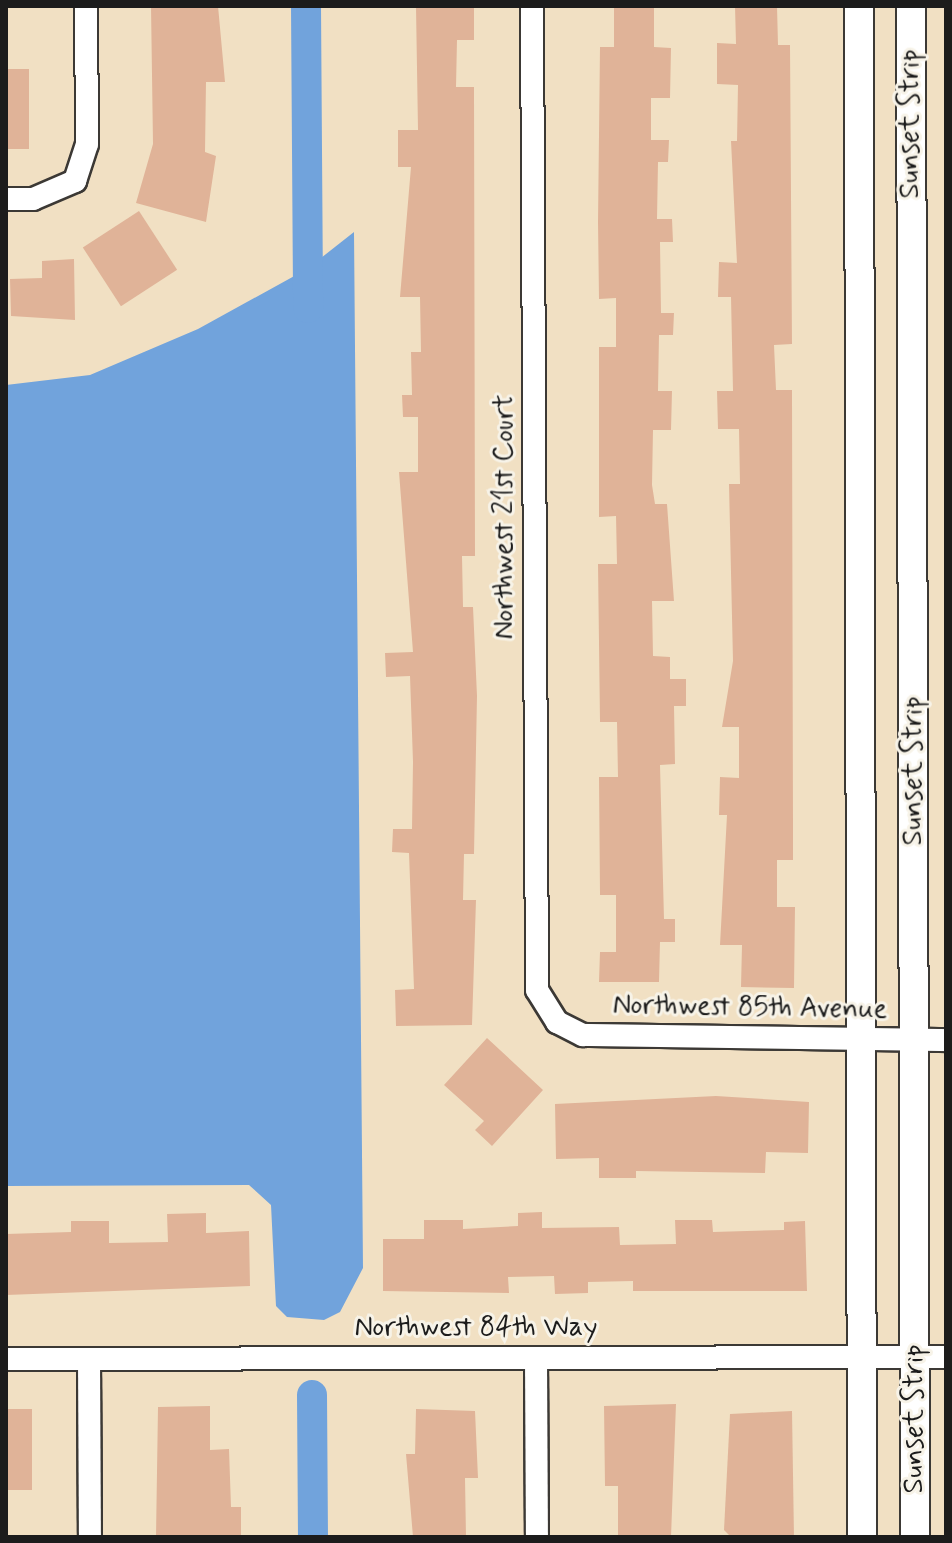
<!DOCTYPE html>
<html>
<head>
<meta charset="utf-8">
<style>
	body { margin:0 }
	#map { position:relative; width:952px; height:1543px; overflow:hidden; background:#f1e0c3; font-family:Mynerve,sans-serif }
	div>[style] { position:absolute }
	.water>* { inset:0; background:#71a3dc }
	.canal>* { height:30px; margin:-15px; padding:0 15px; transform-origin:15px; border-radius:15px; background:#71a3dc }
	.building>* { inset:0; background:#e0b398; transform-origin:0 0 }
	.roads { filter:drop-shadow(2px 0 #3c3935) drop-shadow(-2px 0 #3c3935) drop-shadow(0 2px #3c3935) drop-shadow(0 -2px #3c3935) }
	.minor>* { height:22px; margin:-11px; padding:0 11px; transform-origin:11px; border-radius:11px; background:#fff }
	.tertiary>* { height:28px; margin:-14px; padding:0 14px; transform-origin:14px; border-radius:14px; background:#fff }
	span { translate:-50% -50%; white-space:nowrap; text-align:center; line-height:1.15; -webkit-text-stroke:6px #f7f3e8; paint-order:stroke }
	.street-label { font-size:28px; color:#1c1c1c }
	.frame { position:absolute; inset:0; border:8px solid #1c1c1c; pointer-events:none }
</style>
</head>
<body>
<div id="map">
	<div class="water">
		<i style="clip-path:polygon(354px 232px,363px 1268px,340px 1312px,324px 1320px,287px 1317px,276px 1306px,271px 1205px,249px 1185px,6px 1186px,6px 385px,90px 375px,198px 329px,307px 269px)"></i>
	</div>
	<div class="canal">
		<i style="left:306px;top:6px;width:302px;rotate:89.6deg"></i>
		<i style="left:312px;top:1395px;width:142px;rotate:89.6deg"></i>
	</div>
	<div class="building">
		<i style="clip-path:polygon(151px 6px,218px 6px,225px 82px,206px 82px,205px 152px,216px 156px,206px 222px,136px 203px,153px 144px)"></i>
		<i style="clip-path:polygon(614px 6px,654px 6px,654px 47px,671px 48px,670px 98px,651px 98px,651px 140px,669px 140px,668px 162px,658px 162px,657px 219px,672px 219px,673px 242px,660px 242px,661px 313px,674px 313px,673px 335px,659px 335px,658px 391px,672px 391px,671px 430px,653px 430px,652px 485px,655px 504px,667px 504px,674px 601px,652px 601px,653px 656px,670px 657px,670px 679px,686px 679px,686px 706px,674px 706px,675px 764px,660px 765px,664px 919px,675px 919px,675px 942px,660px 942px,659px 982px,599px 982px,600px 952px,616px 952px,616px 895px,600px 895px,599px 777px,618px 777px,617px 722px,600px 722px,598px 564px,617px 564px,616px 516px,599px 517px,599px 347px,616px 347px,616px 298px,599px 299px,598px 222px,600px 47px,614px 47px)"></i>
		<i style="clip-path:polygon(735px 6px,777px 6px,778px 45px,790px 45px,792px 344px,774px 345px,776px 390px,792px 390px,793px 829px,793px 860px,777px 860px,777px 907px,795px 907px,794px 988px,741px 987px,742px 945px,720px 945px,727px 815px,719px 815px,720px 777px,739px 778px,739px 727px,722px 727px,733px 661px,729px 484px,740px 484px,739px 429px,718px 429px,717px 391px,733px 391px,731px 297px,718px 297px,719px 262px,737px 263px,731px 141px,737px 141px,738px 85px,717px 84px,717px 43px,736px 44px)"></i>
		<i style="clip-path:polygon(416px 7px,474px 7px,474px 40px,457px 40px,456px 87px,474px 87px,475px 556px,462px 556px,463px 607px,473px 607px,477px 696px,474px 854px,464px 854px,463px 900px,476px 900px,472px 1025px,396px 1026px,395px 990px,414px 989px,409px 853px,392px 852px,393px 829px,412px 829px,413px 762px,410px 676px,386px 677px,385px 653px,413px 652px,399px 472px,418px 472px,418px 417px,403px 417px,402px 395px,412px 395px,411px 352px,421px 352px,420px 297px,400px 297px,411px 167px,398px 167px,398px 130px,418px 130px)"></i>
		<i style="left:6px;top:69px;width:23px;height:80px"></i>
		<i style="left:139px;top:211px;width:70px;height:67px;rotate:57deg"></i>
		<i style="clip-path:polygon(74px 259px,75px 320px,11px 316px,10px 279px,42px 278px,42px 261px)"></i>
		<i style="clip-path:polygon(487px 1038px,543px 1090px,492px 1146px,475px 1130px,484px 1121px,444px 1085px)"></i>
		<i style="clip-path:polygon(716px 1096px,809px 1102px,808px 1153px,766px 1152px,765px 1173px,636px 1171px,636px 1178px,599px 1178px,599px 1158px,556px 1159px,555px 1104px)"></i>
		<i style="clip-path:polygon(542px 1212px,542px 1228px,619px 1227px,620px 1245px,676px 1244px,675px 1220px,712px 1220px,713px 1232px,784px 1230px,784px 1222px,805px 1221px,807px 1291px,633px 1291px,633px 1281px,588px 1282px,588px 1293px,555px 1294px,554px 1276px,508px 1277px,509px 1293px,383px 1291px,383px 1239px,424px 1239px,424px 1220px,463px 1220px,463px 1229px,518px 1226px,518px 1213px)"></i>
		<i style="clip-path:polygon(206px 1213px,206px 1233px,249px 1231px,250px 1286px,6px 1295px,6px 1234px,71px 1232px,71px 1221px,109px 1221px,109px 1243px,168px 1242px,167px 1214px)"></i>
		<i style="clip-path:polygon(676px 1404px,671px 1537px,618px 1537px,618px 1486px,605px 1486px,604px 1406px)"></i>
		<i style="clip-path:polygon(210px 1406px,210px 1450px,229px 1449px,231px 1507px,241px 1507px,241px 1537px,156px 1537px,158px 1407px)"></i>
		<i style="left:6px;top:1409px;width:26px;height:81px"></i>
		<i style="clip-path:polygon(416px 1409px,475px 1411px,478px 1478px,465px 1478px,466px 1537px,413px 1537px,406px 1454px,415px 1454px)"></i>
		<i style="clip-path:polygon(792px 1411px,794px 1537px,731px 1537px,724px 1530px,730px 1414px)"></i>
	</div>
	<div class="roads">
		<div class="minor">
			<i style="left:532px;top:6px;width:984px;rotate:89.71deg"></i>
			<i style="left:537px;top:990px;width:38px;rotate:58deg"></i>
			<i style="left:557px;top:1022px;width:29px;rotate:27deg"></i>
			<i style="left:583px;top:1035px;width:363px;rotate:0.8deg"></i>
			<i style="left:6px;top:199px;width:27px"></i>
			<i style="left:33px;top:199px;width:46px;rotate:-23.2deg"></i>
			<i style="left:75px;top:181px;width:39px;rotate:-72deg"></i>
			<i style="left:87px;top:144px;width:138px;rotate:-90.4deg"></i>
			<i style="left:536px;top:1358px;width:179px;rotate:89.7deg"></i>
			<i style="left:6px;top:1359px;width:940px;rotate:-0.12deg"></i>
			<i style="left:89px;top:1359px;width:178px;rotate:89.7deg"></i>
		</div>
		<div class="tertiary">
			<i style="left:859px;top:6px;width:1531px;rotate:89.89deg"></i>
			<i style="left:911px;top:6px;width:1531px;rotate:89.85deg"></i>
		</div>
	</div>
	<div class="street-label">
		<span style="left:911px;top:124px;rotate:-90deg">Sunset Strip</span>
		<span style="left:505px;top:517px;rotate:-90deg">Northwest 21st Court</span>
		<span style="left:914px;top:771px;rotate:-90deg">Sunset Strip</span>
		<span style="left:750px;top:1008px;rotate:1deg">Northwest 85th Avenue</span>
		<span style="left:476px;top:1328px">Northwest 84th Way</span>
		<span style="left:915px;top:1419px;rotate:-90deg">Sunset Strip</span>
	</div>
	<div class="frame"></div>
</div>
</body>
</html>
